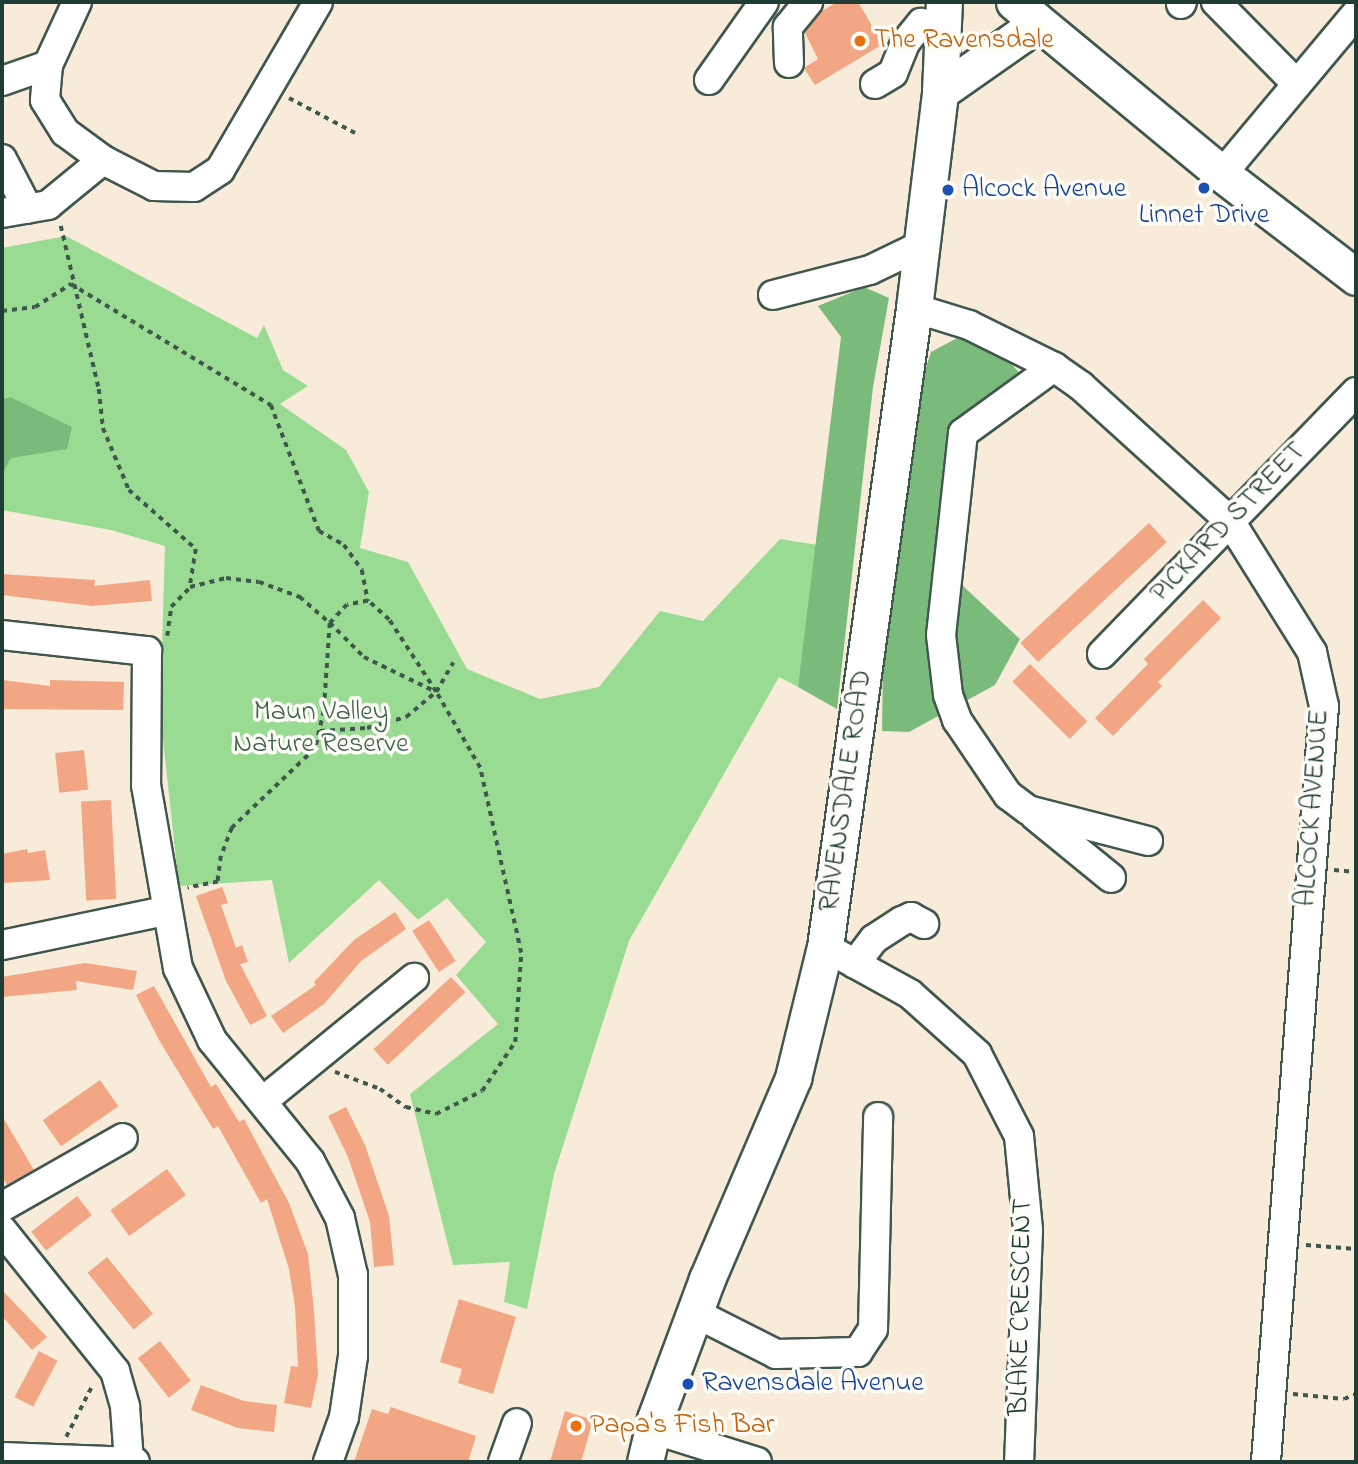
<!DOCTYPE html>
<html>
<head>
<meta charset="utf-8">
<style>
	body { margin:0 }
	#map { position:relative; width:1358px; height:1464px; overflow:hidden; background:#f8ebd9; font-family:"Indie Flower",sans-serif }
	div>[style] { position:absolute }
	.green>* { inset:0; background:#99db92 }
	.forest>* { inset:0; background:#7abb7c }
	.building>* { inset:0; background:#f2a683; transform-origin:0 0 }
	.path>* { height:3.5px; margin-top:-1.75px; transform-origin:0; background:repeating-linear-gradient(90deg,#40574d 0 5px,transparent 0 10px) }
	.roads { filter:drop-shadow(2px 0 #40574d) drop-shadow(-2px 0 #40574d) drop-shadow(0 2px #40574d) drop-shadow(0 -2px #40574d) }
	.minor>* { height:28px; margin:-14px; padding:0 14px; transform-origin:14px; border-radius:14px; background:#fff }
	.major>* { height:35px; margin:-17.5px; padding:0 17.5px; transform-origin:17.5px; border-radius:17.5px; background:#fff }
	.dots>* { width:19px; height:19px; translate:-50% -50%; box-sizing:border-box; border:4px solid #fdfcf7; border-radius:50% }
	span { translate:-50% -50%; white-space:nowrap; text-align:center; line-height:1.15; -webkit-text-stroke:7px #fdfcf7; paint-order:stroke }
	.food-label { font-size:28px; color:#c56008 }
	.left { translate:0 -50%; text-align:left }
	.transit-label { font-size:28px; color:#164399 }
	.street-label { font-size:28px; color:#1f3d34 }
	.park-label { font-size:28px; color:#3e644c }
	.frame { position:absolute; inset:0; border:4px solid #1f3d34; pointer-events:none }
</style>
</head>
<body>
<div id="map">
	<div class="green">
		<i style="clip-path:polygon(66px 236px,257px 338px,264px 325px,283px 370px,308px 386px,280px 404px,346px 450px,369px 492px,360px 548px,408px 562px,467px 669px,540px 699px,599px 687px,660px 611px,703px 621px,780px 539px,818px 545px,798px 687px,779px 677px,629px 941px,554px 1174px,527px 1309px,504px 1302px,510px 1262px,453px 1265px,410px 1094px,498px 1024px,456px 975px,486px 942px,447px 898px,418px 920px,379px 880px,289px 963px,272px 880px,179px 886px,160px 712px,165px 546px,111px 530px,2px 510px,2px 248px)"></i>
	</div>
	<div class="forest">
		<i style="clip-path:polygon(864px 287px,889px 298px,873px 387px,837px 709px,798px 687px,841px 337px,818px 306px)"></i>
		<i style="clip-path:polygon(959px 337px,1006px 358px,1029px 384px,958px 424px,947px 571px,1020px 639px,995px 685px,909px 732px,882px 731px,883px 664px,924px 374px,931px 352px)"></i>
		<i style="clip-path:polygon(10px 397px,72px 427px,67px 449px,11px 458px,2px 475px,2px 399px)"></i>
	</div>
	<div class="building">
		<i style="clip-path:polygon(837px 2px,858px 2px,883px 44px,815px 85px,804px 68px,818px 59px,805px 33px,822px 11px)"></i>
		<i style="left:1149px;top:523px;width:26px;height:176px;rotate:47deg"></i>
		<i style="clip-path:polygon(2px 574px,95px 580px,94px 586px,150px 580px,152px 601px,92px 606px,2px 595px)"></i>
		<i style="clip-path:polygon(1203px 600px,1221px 618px,1158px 682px,1162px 686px,1113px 736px,1095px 718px,1148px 664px,1144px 659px)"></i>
		<i style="left:1030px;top:664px;width:81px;height:25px;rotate:45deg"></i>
		<i style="clip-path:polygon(2px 680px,50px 686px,50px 680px,124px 682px,123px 710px,2px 709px)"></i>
		<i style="left:84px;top:750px;width:40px;height:29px;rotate:84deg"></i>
		<i style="left:111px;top:800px;width:99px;height:30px;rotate:87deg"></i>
		<i style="clip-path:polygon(27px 849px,28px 853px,45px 850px,50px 880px,2px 883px,2px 854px)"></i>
		<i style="clip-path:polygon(222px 887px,228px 903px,221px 905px,236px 948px,242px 945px,248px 962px,240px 964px,267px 1016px,250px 1025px,226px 981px,196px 896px)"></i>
		<i style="clip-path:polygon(395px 912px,406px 929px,361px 961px,324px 1004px,283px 1033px,271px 1016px,316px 985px,314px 982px,354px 940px)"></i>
		<i style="left:429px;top:920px;width:49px;height:20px;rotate:57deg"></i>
		<i style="clip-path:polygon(85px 963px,137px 971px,133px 990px,76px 981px,77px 990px,2px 997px,2px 977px)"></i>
		<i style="left:451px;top:977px;width:21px;height:106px;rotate:47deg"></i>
		<i style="clip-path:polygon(154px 986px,211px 1087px,216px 1084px,239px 1122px,244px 1119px,289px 1203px,308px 1254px,314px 1311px,318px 1375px,311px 1408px,284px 1403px,291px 1366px,298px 1367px,295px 1306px,289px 1269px,267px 1199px,261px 1203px,218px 1126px,213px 1129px,159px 1040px,136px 995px)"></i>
		<i style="left:100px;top:1080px;width:32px;height:70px;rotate:55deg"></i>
		<i style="clip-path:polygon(346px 1107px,365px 1145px,389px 1216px,394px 1265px,374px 1267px,370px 1222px,348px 1157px,328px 1116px)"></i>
		<i style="clip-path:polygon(2px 1116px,34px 1170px,7px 1185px,2px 1177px)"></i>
		<i style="left:167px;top:1169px;width:32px;height:70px;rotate:54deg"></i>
		<i style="left:77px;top:1196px;width:24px;height:58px;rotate:52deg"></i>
		<i style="left:107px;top:1257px;width:73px;height:25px;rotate:51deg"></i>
		<i style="clip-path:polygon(2px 1290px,47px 1337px,32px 1350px,2px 1316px)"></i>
		<i style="clip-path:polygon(459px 1299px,516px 1317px,493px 1394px,458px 1383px,462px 1369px,440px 1362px)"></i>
		<i style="left:160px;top:1341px;width:50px;height:28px;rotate:52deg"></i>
		<i style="left:39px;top:1351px;width:21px;height:52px;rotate:28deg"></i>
		<i style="clip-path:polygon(201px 1385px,244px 1401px,277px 1405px,274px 1432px,238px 1428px,191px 1410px)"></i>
		<i style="clip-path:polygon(391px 1407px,476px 1436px,468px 1462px,354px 1462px,372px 1409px,388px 1414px)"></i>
		<i style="clip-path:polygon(565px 1411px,593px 1420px,581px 1462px,550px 1462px)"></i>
	</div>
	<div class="path">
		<i style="left:289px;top:98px;width:77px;rotate:27.9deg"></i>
		<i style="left:61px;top:226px;width:167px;rotate:76.9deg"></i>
		<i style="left:99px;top:389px;width:39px;rotate:84deg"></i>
		<i style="left:103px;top:428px;width:67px;rotate:67.2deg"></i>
		<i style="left:129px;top:490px;width:89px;rotate:41.4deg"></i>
		<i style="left:196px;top:549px;width:38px;rotate:99deg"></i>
		<i style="left:2px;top:311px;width:33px;rotate:-7deg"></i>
		<i style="left:35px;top:307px;width:43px;rotate:-32.6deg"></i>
		<i style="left:71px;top:284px;width:234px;rotate:31.2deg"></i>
		<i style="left:271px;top:405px;width:135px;rotate:69.1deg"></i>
		<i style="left:319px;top:531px;width:29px;rotate:29deg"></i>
		<i style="left:344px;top:545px;width:31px;rotate:54deg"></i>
		<i style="left:362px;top:570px;width:32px;rotate:79deg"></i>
		<i style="left:167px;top:636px;width:29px;rotate:-82deg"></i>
		<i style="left:171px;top:607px;width:28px;rotate:-46deg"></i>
		<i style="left:190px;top:587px;width:37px;rotate:-14deg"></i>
		<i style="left:226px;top:578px;width:33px;rotate:7deg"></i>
		<i style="left:259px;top:582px;width:44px;rotate:20.1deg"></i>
		<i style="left:300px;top:597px;width:40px;rotate:41deg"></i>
		<i style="left:330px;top:623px;width:88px;rotate:93.9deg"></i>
		<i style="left:324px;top:711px;width:39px;rotate:103deg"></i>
		<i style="left:315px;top:749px;width:115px;rotate:136.4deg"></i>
		<i style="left:232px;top:828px;width:30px;rotate:111deg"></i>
		<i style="left:221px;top:856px;width:26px;rotate:97deg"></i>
		<i style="left:218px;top:882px;width:31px;rotate:169deg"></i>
		<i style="left:320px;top:731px;width:47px;rotate:-3.7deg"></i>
		<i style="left:367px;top:728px;width:41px;rotate:-15.8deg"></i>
		<i style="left:406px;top:717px;width:39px;rotate:-40deg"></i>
		<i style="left:436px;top:692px;width:34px;rotate:-60deg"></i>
		<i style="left:1334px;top:870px;width:22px;rotate:5deg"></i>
		<i style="left:335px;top:1072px;width:48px;rotate:20.7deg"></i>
		<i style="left:380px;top:1089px;width:32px;rotate:35deg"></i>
		<i style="left:406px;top:1107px;width:31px;rotate:13deg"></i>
		<i style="left:436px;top:1114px;width:51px;rotate:-26.6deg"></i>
		<i style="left:482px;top:1091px;width:59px;rotate:-56deg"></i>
		<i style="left:515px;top:1042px;width:89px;rotate:-86.1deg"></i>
		<i style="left:521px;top:953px;width:189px;rotate:-102.5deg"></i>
		<i style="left:480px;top:768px;width:88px;rotate:-120.1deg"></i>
		<i style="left:436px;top:692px;width:86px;rotate:-123.1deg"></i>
		<i style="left:389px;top:620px;width:28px;rotate:-138deg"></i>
		<i style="left:368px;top:601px;width:21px;rotate:169deg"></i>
		<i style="left:347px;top:605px;width:25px;rotate:133deg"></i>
		<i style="left:330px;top:623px;width:48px;rotate:45deg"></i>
		<i style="left:364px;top:657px;width:80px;rotate:25.9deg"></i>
		<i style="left:1306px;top:1245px;width:50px;rotate:4.6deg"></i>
		<i style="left:1293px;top:1394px;width:51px;rotate:5.6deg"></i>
		<i style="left:1344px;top:1399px;width:13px;rotate:-23deg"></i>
		<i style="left:66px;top:1437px;width:59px;rotate:-63deg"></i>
	</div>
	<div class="roads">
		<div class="minor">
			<i style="left:77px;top:2px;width:69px;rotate:114.7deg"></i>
			<i style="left:48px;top:65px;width:35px;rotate:95deg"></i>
			<i style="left:45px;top:100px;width:38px;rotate:58deg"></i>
			<i style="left:65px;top:132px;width:47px;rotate:36.4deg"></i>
			<i style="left:103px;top:160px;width:57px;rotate:27deg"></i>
			<i style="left:154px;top:186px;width:40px;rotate:1.4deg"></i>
			<i style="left:194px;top:187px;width:31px;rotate:-33deg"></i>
			<i style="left:220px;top:170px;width:194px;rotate:-59.7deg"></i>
			<i style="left:1216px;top:2px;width:112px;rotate:45.4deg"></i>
			<i style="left:1181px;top:4px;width:2px;rotate:-63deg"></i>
			<i style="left:789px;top:63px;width:36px;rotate:-92deg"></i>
			<i style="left:788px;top:27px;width:32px;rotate:-51deg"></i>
			<i style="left:709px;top:80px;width:95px;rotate:-54.8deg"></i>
			<i style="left:2px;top:81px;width:49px;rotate:-19.2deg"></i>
			<i style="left:875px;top:84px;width:21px;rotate:-31deg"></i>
			<i style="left:893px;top:73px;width:32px;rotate:-68deg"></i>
			<i style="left:905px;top:43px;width:26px;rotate:-51deg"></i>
			<i style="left:2px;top:159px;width:56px;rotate:62.5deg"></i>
			<i style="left:1222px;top:174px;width:209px;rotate:-50.1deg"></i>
			<i style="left:2px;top:213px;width:47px;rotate:-9.9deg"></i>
			<i style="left:48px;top:205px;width:71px;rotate:-39.3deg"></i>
			<i style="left:773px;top:295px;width:100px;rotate:-14.5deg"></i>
			<i style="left:870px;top:270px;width:58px;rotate:-25.7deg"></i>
			<i style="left:914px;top:308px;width:58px;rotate:17.2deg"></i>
			<i style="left:969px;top:325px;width:95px;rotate:26.3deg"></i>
			<i style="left:1054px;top:367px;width:33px;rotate:35deg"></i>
			<i style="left:1081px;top:386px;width:201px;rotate:42.2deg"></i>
			<i style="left:1230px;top:521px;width:155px;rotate:58deg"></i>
			<i style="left:1312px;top:652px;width:55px;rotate:77.5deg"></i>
			<i style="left:1324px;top:706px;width:758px;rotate:94.39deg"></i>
			<i style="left:1054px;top:367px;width:112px;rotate:144deg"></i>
			<i style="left:963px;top:433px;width:203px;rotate:96.2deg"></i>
			<i style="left:941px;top:635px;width:60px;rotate:83.3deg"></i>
			<i style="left:948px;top:695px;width:27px;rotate:70deg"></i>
			<i style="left:957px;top:720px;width:91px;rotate:55.8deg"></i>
			<i style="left:1008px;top:795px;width:25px;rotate:37deg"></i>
			<i style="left:1028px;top:810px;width:124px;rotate:14.5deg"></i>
			<i style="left:2px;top:635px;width:146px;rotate:6.3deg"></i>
			<i style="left:147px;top:651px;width:134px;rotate:90.4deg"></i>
			<i style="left:146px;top:785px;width:186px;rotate:80.1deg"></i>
			<i style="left:178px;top:968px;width:80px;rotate:64.7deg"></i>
			<i style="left:212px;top:1040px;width:156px;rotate:51deg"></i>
			<i style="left:310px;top:1161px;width:64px;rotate:62.2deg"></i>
			<i style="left:340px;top:1218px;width:58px;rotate:77.2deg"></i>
			<i style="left:353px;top:1275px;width:81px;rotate:90deg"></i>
			<i style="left:353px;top:1356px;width:62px;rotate:98.4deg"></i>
			<i style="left:344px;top:1417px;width:48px;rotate:109.6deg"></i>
			<i style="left:1102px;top:654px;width:365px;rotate:-45.9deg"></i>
			<i style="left:1035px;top:816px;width:98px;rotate:39.2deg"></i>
			<i style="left:2px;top:945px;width:167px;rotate:-11.8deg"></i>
			<i style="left:825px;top:947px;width:97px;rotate:28.9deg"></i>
			<i style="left:910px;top:994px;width:90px;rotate:41.8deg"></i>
			<i style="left:977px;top:1054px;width:92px;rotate:62.9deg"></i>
			<i style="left:1019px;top:1136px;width:94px;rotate:84.5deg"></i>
			<i style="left:1028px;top:1230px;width:232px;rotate:92.2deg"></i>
			<i style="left:855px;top:964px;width:31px;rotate:-53deg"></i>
			<i style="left:874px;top:939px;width:33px;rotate:-33deg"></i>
			<i style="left:902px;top:921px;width:10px;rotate:-24deg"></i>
			<i style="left:911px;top:917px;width:15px;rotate:28deg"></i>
			<i style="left:263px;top:1101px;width:195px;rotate:-39.2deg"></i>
			<i style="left:2px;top:1207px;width:139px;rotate:-29.7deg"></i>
			<i style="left:2px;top:1230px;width:181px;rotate:51.3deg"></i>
			<i style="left:115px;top:1371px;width:37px;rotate:74deg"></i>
			<i style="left:125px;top:1407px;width:55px;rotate:85.8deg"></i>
			<i style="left:695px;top:1313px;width:91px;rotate:26.8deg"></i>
			<i style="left:776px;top:1354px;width:82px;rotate:-1.4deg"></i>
			<i style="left:858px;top:1352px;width:27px;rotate:-57deg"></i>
			<i style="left:873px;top:1329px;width:212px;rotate:-88.6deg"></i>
			<i style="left:652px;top:1429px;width:110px;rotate:17.4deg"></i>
			<i style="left:2px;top:1457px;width:133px;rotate:2.2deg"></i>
			<i style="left:503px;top:1462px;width:41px;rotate:-70.3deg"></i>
		</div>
		<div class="major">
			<i style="left:1014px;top:2px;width:270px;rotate:39.6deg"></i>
			<i style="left:1222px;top:174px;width:169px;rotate:37.5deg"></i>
			<i style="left:940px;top:92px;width:99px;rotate:-35.1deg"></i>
			<i style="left:1021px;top:35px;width:21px;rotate:-49deg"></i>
			<i style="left:645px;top:1462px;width:44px;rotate:-76.9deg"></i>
			<i style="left:655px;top:1419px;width:149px;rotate:-69.6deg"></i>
			<i style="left:707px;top:1279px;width:219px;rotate:-66.8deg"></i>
			<i style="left:793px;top:1078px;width:135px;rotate:-76.3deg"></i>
			<i style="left:825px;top:947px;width:645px;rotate:-82.07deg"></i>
			<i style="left:914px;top:308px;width:218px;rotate:-83.1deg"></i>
			<i style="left:940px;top:92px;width:90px;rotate:-87.5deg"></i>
		</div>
	</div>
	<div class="dots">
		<i style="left:860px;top:41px;background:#e8710a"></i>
		<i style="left:1204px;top:188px;background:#1a4fb4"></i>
		<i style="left:948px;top:190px;background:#1a4fb4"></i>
		<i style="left:688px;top:1384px;background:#1a4fb4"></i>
		<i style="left:576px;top:1426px;background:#e8710a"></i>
	</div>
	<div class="food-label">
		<span class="left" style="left:874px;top:41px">The Ravensdale</span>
		<span class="left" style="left:590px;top:1426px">Papa's Fish Bar</span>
	</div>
	<div class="transit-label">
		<span class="left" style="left:962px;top:190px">Alcock Avenue</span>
		<span style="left:1204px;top:216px">Linnet Drive</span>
		<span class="left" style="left:702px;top:1384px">Ravensdale Avenue</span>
	</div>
	<div class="street-label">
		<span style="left:1229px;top:523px;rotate:-46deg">PICKARD STREET</span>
		<span style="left:847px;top:791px;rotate:-82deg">RAVENSDALE ROAD</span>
		<span style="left:1314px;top:808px;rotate:-86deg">ALCOCK AVENUE</span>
		<span style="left:1022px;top:1307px;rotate:-89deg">BLAKE CRESCENT</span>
	</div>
	<div class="park-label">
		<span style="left:321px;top:729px">Maun Valley<br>Nature Reserve</span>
	</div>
	<div class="frame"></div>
</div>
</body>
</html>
